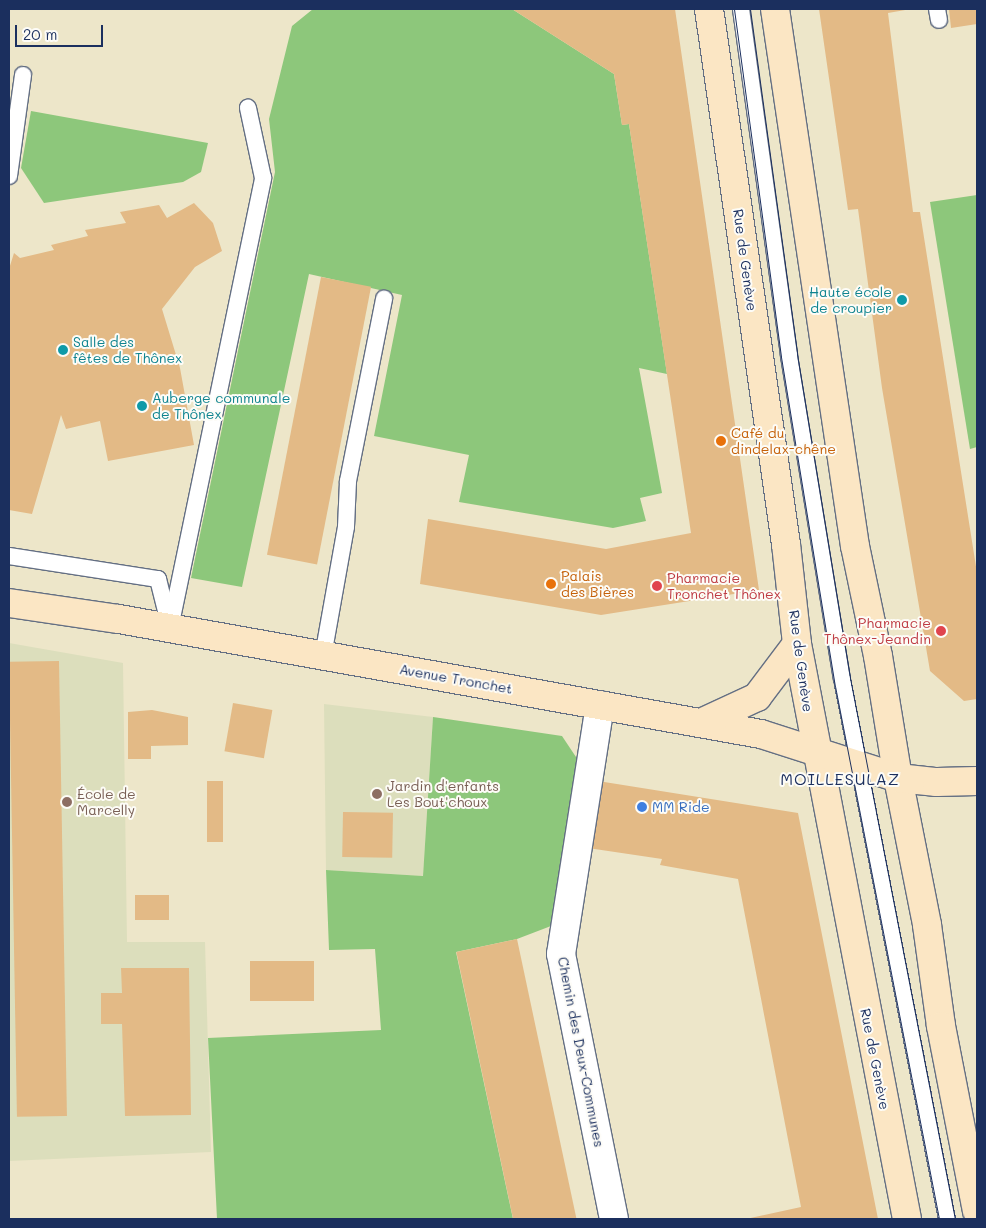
<!DOCTYPE html>
<html>
<head>
<meta charset="utf-8">
<style>
	body { margin:0 }
	#map { position:relative; width:986px; height:1228px; overflow:hidden; background:#ede6c9; font-family:Mali,sans-serif }
	div>[style] { position:absolute }
	.built>* { inset:0; background:#dcdebc }
	.green>* { inset:0; background:#8dc77b }
	.building>* { inset:0; background:#e3ba86; transform-origin:0 0 }
	.roads { filter:drop-shadow(1px 0 #646f83) drop-shadow(-1px 0 #646f83) drop-shadow(0 1px #646f83) drop-shadow(0 -1px #646f83) }
	.lane>* { height:16px; margin:-8px; padding:0 8px; transform-origin:8px; border-radius:8px; background:#fff }
	.street>* { height:28px; margin:-14px; padding:0 14px; transform-origin:14px; border-radius:14px; background:#fff }
	.secondary>* { height:28px; margin:-14px; padding:0 14px; transform-origin:14px; border-radius:14px; background:#fbe6c4 }
	.tram>* { height:1px; margin:-0.5px; padding:0 0.5px; transform-origin:0.5px; border-radius:0.5px; background:#1b2f5e }
	.dots>* { width:14px; height:14px; translate:-50% -50%; box-sizing:border-box; border:2px solid #fdfcf7; border-radius:50% }
	span { translate:-50% -50%; white-space:nowrap; text-align:center; line-height:1.15; -webkit-text-stroke:4px #fdfcf7; paint-order:stroke }
	.street-label { font-size:14px; color:#1b2f5e }
	.culture-label { font-size:14px; color:#0d838f }
	.right { translate:-100% -50%; text-align:right }
	.left { translate:0 -50%; text-align:left }
	.food-label { font-size:14px; color:#c56008 }
	.health-label { font-size:14px; color:#be3a42 }
	.education-label { font-size:14px; color:#785e54 }
	.shop-label { font-size:14px; color:#366cbe }
	.quarter-label { font-size:16px; color:#1b2f5e; letter-spacing:1px }
	.frame { position:absolute; inset:0; border:10px solid #1b2f5e; pointer-events:none }
	.scale { position:absolute; left:15px; top:25px; width:88px; height:22px; box-sizing:border-box; border:2px solid #1b2f5e; border-top:0; padding-left:6px; font-size:15px; line-height:18px; white-space:nowrap; color:#1b2f5e; -webkit-text-stroke:4px #fdfcf7; paint-order:stroke }
</style>
</head>
<body>
<div id="map">
	<div class="built">
		<i style="clip-path:polygon(9px 643px,123px 663px,127px 942px,205px 942px,211px 1152px,9px 1161px)"></i>
		<i style="clip-path:polygon(324px 704px,433px 717px,423px 876px,326px 870px)"></i>
	</div>
	<div class="green">
		<i style="clip-path:polygon(313px 9px,512px 9px,614px 74px,622px 125px,629px 124px,667px 374px,639px 368px,662px 493px,640px 498px,646px 521px,613px 528px,459px 502px,469px 455px,374px 436px,402px 295px,309px 274px,242px 587px,191px 578px,275px 172px,269px 119px,292px 26px)"></i>
		<i style="clip-path:polygon(31px 111px,208px 143px,201px 172px,183px 182px,44px 203px,21px 168px)"></i>
		<i style="clip-path:polygon(977px 195px,977px 447px,970px 449px,930px 202px)"></i>
		<i style="clip-path:polygon(433px 717px,562px 736px,578px 760px,551px 926px,517px 939px,456px 952px,513px 1219px,217px 1219px,208px 1038px,381px 1030px,375px 949px,329px 950px,326px 870px,423px 876px)"></i>
	</div>
	<div class="building">
		<i style="clip-path:polygon(512px 9px,675px 9px,759px 590px,601px 615px,420px 584px,428px 519px,606px 549px,691px 533px,629px 124px,622px 125px,614px 74px)"></i>
		<i style="clip-path:polygon(819px 9px,911px 9px,888px 13px,913px 212px,920px 212px,977px 573px,977px 699px,964px 701px,930px 671px,882px 388px,858px 209px,848px 210px)"></i>
		<i style="clip-path:polygon(949px 9px,977px 9px,977px 24px,951px 28px)"></i>
		<i style="clip-path:polygon(194px 203px,213px 223px,222px 251px,195px 267px,162px 309px,180px 368px,194px 445px,108px 461px,100px 421px,66px 429px,61px 415px,32px 514px,9px 510px,9px 269px,14px 253px,20px 258px,54px 250px,51px 245px,88px 236px,85px 230px,126px 223px,120px 212px,159px 205px,167px 218px)"></i>
		<i style="left:321px;top:277px;width:51px;height:283px;rotate:11deg"></i>
		<i style="left:59px;top:661px;width:455px;height:50px;rotate:89deg"></i>
		<i style="left:233px;top:703px;width:40px;height:49px;rotate:10deg"></i>
		<i style="clip-path:polygon(152px 710px,188px 717px,188px 745px,151px 746px,151px 759px,128px 759px,128px 712px)"></i>
		<i style="left:207px;top:781px;width:16px;height:61px"></i>
		<i style="clip-path:polygon(598px 781px,798px 813px,878px 1219px,746px 1219px,801px 1207px,738px 879px,660px 865px,662px 859px,588px 848px)"></i>
		<i style="left:343px;top:812px;width:50px;height:45px;rotate:1deg"></i>
		<i style="left:169px;top:895px;width:25px;height:34px;rotate:90deg"></i>
		<i style="left:517px;top:939px;width:286px;height:62px;rotate:78deg"></i>
		<i style="left:250px;top:961px;width:64px;height:40px"></i>
		<i style="clip-path:polygon(121px 968px,189px 968px,191px 1115px,125px 1116px,122px 1024px,101px 1024px,101px 993px,122px 993px)"></i>
	</div>
	<div class="roads">
		<div class="lane">
			<i style="left:741px;top:9px;width:350px;rotate:82.1deg"></i>
			<i style="left:789px;top:356px;width:327px;rotate:80.7deg"></i>
			<i style="left:842px;top:679px;width:550px;rotate:79deg"></i>
			<i style="left:937px;top:9px;width:11px;rotate:80deg"></i>
			<i style="left:9px;top:176px;width:102px;rotate:-82.1deg"></i>
			<i style="left:9px;top:556px;width:151px;rotate:8.8deg"></i>
			<i style="left:158px;top:579px;width:45px;rotate:76deg"></i>
			<i style="left:170px;top:628px;width:460px;rotate:-78.3deg"></i>
			<i style="left:263px;top:178px;width:72px;rotate:-102.1deg"></i>
			<i style="left:323px;top:656px;width:131px;rotate:-79.9deg"></i>
			<i style="left:346px;top:527px;width:46px;rotate:-87.5deg"></i>
			<i style="left:348px;top:481px;width:186px;rotate:-78.8deg"></i>
		</div>
		<div class="street">
			<i style="left:600px;top:705px;width:252px;rotate:98.9deg"></i>
			<i style="left:561px;top:954px;width:270px;rotate:78.7deg"></i>
		</div>
		<div class="secondary">
			<i style="left:709px;top:9px;width:541px;rotate:81.81deg"></i>
			<i style="left:786px;top:544px;width:101px;rotate:83.7deg"></i>
			<i style="left:797px;top:644px;width:585px;rotate:79.17deg"></i>
			<i style="left:775px;top:9px;width:543px;rotate:81.53deg"></i>
			<i style="left:855px;top:546px;width:112px;rotate:78.2deg"></i>
			<i style="left:878px;top:656px;width:124px;rotate:80.7deg"></i>
			<i style="left:898px;top:778px;width:150px;rotate:78.8deg"></i>
			<i style="left:927px;top:925px;width:102px;rotate:82.1deg"></i>
			<i style="left:941px;top:1026px;width:188px;rotate:79deg"></i>
			<i style="left:9px;top:603px;width:111px;rotate:8.3deg"></i>
			<i style="left:119px;top:619px;width:652px;rotate:10.16deg"></i>
			<i style="left:761px;top:734px;width:144px;rotate:17.8deg"></i>
			<i style="left:898px;top:778px;width:39px;rotate:6deg"></i>
			<i style="left:937px;top:782px;width:40px;rotate:-1.4deg"></i>
			<i style="left:701px;top:723px;width:62px;rotate:-24.9deg"></i>
			<i style="left:757px;top:697px;width:66px;rotate:-53deg"></i>
		</div>
	</div>
	<div class="tram">
		<i style="left:734px;top:9px;width:351px;rotate:82.3deg"></i>
		<i style="left:781px;top:357px;width:333px;rotate:80.7deg"></i>
		<i style="left:835px;top:686px;width:543px;rotate:78.96deg"></i>
		<i style="left:750px;top:9px;width:348px;rotate:82.2deg"></i>
		<i style="left:797px;top:354px;width:328px;rotate:80.7deg"></i>
		<i style="left:850px;top:678px;width:551px;rotate:79.02deg"></i>
	</div>
	<div class="dots">
		<i style="left:902px;top:300px;background:#0f9aa8"></i>
		<i style="left:63px;top:350px;background:#0f9aa8"></i>
		<i style="left:142px;top:406px;background:#0f9aa8"></i>
		<i style="left:721px;top:441px;background:#e8710a"></i>
		<i style="left:551px;top:584px;background:#e8710a"></i>
		<i style="left:657px;top:586px;background:#e0444e"></i>
		<i style="left:941px;top:631px;background:#e0444e"></i>
		<i style="left:377px;top:794px;background:#8d6e63"></i>
		<i style="left:67px;top:802px;background:#8d6e63"></i>
		<i style="left:642px;top:807px;background:#3f7fe0"></i>
	</div>
	<div class="street-label">
		<span style="left:745px;top:260px;rotate:82deg">Rue de Genève</span>
		<span style="left:801px;top:661px;rotate:82deg">Rue de Genève</span>
		<span style="left:456px;top:679px;rotate:10deg">Avenue Tronchet</span>
		<span style="left:581px;top:1052px;rotate:79deg">Chemin des Deux-Communes</span>
		<span style="left:875px;top:1059px;rotate:79deg">Rue de Genève</span>
	</div>
	<div class="culture-label">
		<span class="right" style="left:892px;top:300px">Haute école<br>de croupier</span>
		<span class="left" style="left:73px;top:350px">Salle des<br>fêtes de Thônex</span>
		<span class="left" style="left:152px;top:406px">Auberge communale<br>de Thônex</span>
	</div>
	<div class="food-label">
		<span class="left" style="left:731px;top:441px">Café du<br>dindelax-chêne</span>
		<span class="left" style="left:561px;top:584px">Palais<br>des Bières</span>
	</div>
	<div class="health-label">
		<span class="left" style="left:667px;top:586px">Pharmacie<br>Tronchet Thônex</span>
		<span class="right" style="left:931px;top:631px">Pharmacie<br>Thônex-Jeandin</span>
	</div>
	<div class="education-label">
		<span class="left" style="left:387px;top:794px">Jardin d'enfants<br>Les Bout'choux</span>
		<span class="left" style="left:77px;top:802px">École de<br>Marcelly</span>
	</div>
	<div class="shop-label">
		<span class="left" style="left:652px;top:807px">MM Ride</span>
	</div>
	<div class="quarter-label">
		<span style="left:840px;top:779px">MOILLESULAZ</span>
	</div>
	<div class="frame"></div>
	<div class="scale">20 m</div>
</div>
</body>
</html>
